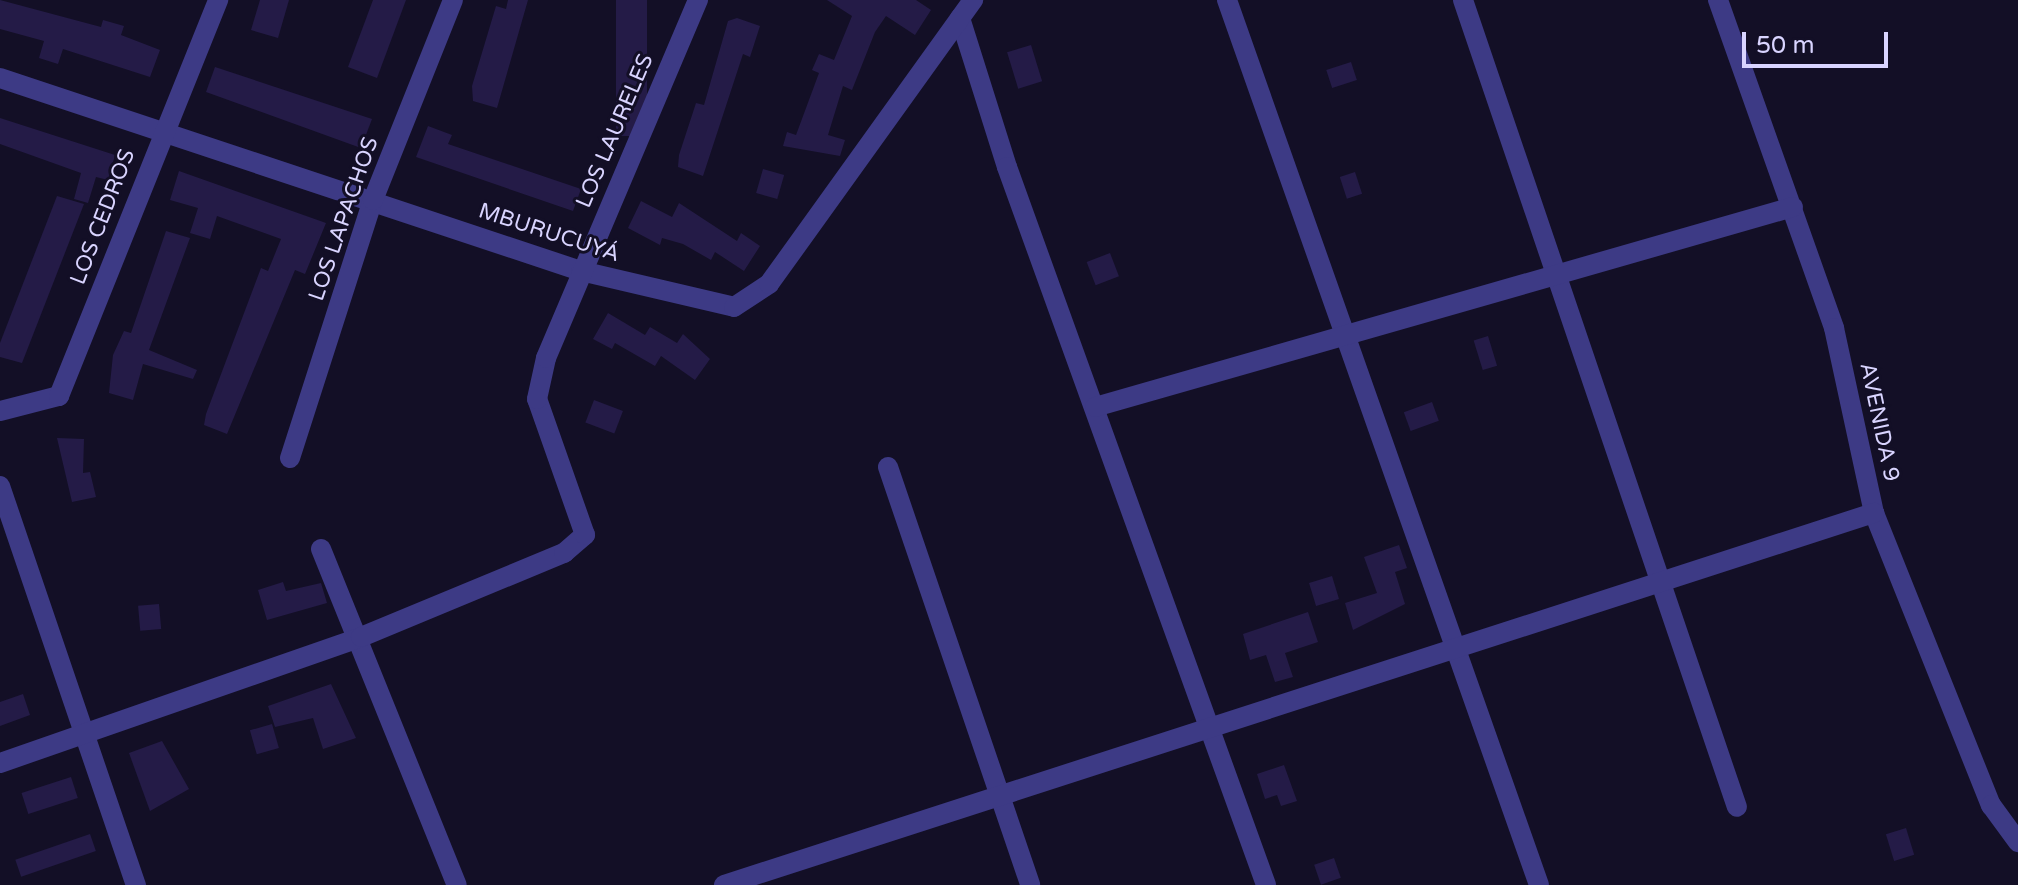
<!DOCTYPE html>
<html>
<head>
<meta charset="utf-8">
<style>
	body { margin:0 }
	#map { position:relative; width:2018px; height:885px; overflow:hidden; background:#130f26; font-family:"Varela Round",sans-serif }
	div>[style] { position:absolute }
	.building>* { inset:0; background:#241b47; transform-origin:0 0 }
	.street>* { height:20px; margin:-10px; padding:0 10px; transform-origin:10px; border-radius:10px; background:#3d3a85 }
	span { translate:-50% -50%; white-space:nowrap; text-align:center; line-height:1.15; -webkit-text-stroke:6px #130f26; paint-order:stroke }
	.street-label { font-size:22px; color:#d9d4ff }
	.scale { position:absolute; left:1742px; top:32px; width:146px; height:36px; box-sizing:border-box; border:4px solid #d9d4ff; border-top:0; padding-left:10px; font-size:24px; line-height:28px; white-space:nowrap; color:#d9d4ff; -webkit-text-stroke:6px #130f26; paint-order:stroke }
</style>
</head>
<body>
<div id="map">
	<div class="building">
		<i style="clip-path:polygon(0 0,101px 27px,103px 20px,124px 26px,121px 35px,160px 50px,150px 77px,63px 49px,58px 64px,39px 58px,44px 41px,0 29px)"></i>
		<i style="clip-path:polygon(260px 0,289px 0,278px 38px,251px 30px)"></i>
		<i style="clip-path:polygon(373px 0,406px 0,377px 78px,348px 67px)"></i>
		<i style="clip-path:polygon(508px 0,528px 0,497px 108px,473px 101px,472px 86px,496px 6px,506px 9px)"></i>
		<i style="left:616px;top:0;width:31px;height:136px"></i>
		<i style="clip-path:polygon(827px 0,916px 0,931px 10px,915px 35px,886px 16px,875px 32px,852px 90px,843px 86px,828px 135px,845px 140px,840px 156px,783px 146px,787px 132px,796px 135px,819px 73px,812px 70px,819px 54px,834px 60px,852px 16px)"></i>
		<i style="clip-path:polygon(737px 18px,760px 26px,750px 57px,743px 54px,703px 176px,678px 167px,679px 155px,696px 103px,704px 105px,728px 21px)"></i>
		<i style="left:1031px;top:45px;width:38px;height:25px;rotate:73deg"></i>
		<i style="left:1351px;top:62px;width:19px;height:26px;rotate:72deg"></i>
		<i style="clip-path:polygon(215px 67px,372px 119px,361px 148px,206px 92px)"></i>
		<i style="clip-path:polygon(0 118px,115px 155px,108px 180px,96px 177px,88px 203px,74px 199px,81px 173px,0 144px)"></i>
		<i style="clip-path:polygon(428px 126px,452px 135px,448px 144px,581px 189px,573px 211px,416px 157px)"></i>
		<i style="left:763px;top:169px;width:22px;height:25px;rotate:16deg"></i>
		<i style="clip-path:polygon(179px 171px,326px 223px,305px 274px,295px 270px,227px 434px,204px 425px,206px 414px,261px 268px,268px 271px,281px 239px,217px 216px,210px 239px,190px 233px,198px 208px,170px 200px)"></i>
		<i style="left:1355px;top:172px;width:23px;height:16px;rotate:72deg"></i>
		<i style="clip-path:polygon(57px 196px,84px 204px,22px 363px,0 357px,0 343px)"></i>
		<i style="clip-path:polygon(641px 201px,672px 217px,679px 203px,737px 241px,741px 233px,760px 246px,744px 271px,715px 252px,711px 260px,683px 244px,662px 238px,660px 245px,628px 228px)"></i>
		<i style="clip-path:polygon(166px 231px,190px 238px,149px 350px,197px 370px,193px 379px,143px 364px,133px 400px,109px 393px,113px 355px,124px 331px,131px 333px)"></i>
		<i style="left:1110px;top:253px;width:25px;height:25px;rotate:69deg"></i>
		<i style="clip-path:polygon(608px 313px,645px 335px,650px 327px,677px 343px,683px 334px,710px 359px,695px 380px,661px 356px,655px 366px,615px 343px,612px 349px,593px 339px)"></i>
		<i style="left:1488px;top:336px;width:31px;height:15px;rotate:73deg"></i>
		<i style="left:594px;top:400px;width:31px;height:24px;rotate:21deg"></i>
		<i style="left:1432px;top:402px;width:20px;height:30px;rotate:70deg"></i>
		<i style="clip-path:polygon(57px 438px,84px 439px,83px 473px,90px 472px,96px 497px,72px 502px)"></i>
		<i style="clip-path:polygon(1399px 545px,1407px 568px,1395px 572px,1405px 604px,1353px 630px,1345px 603px,1377px 593px,1364px 557px)"></i>
		<i style="left:1332px;top:576px;width:24px;height:24px;rotate:73deg"></i>
		<i style="clip-path:polygon(283px 582px,286px 591px,321px 583px,327px 603px,267px 620px,258px 590px)"></i>
		<i style="left:159px;top:604px;width:25px;height:21px;rotate:85deg"></i>
		<i style="clip-path:polygon(1308px 612px,1318px 642px,1285px 653px,1293px 677px,1275px 682px,1266px 655px,1250px 660px,1243px 634px)"></i>
		<i style="clip-path:polygon(331px 684px,356px 738px,323px 749px,313px 718px,275px 727px,268px 706px)"></i>
		<i style="clip-path:polygon(23px 694px,30px 715px,0 726px,0 702px)"></i>
		<i style="left:272px;top:724px;width:25px;height:23px;rotate:74deg"></i>
		<i style="clip-path:polygon(162px 741px,189px 789px,150px 811px,129px 753px)"></i>
		<i style="clip-path:polygon(1284px 765px,1297px 801px,1281px 806px,1277px 795px,1265px 799px,1257px 774px)"></i>
		<i style="left:71px;top:777px;width:22px;height:52px;rotate:72deg"></i>
		<i style="left:1906px;top:828px;width:28px;height:21px;rotate:73deg"></i>
		<i style="left:90px;top:834px;width:18px;height:79px;rotate:71deg"></i>
		<i style="left:1334px;top:858px;width:21px;height:21px;rotate:71deg"></i>
	</div>
	<div class="street">
		<i style="left:1227px;top:0;width:938px;rotate:70.58deg"></i>
		<i style="left:1463px;top:0;width:852px;rotate:71.25deg"></i>
		<i style="left:1718px;top:0;width:348px;rotate:70.5deg"></i>
		<i style="left:1834px;top:328px;width:189px;rotate:77.8deg"></i>
		<i style="left:1874px;top:513px;width:315px;rotate:68.2deg"></i>
		<i style="left:1991px;top:805px;width:46px;rotate:53.9deg"></i>
		<i style="left:960px;top:18px;width:156px;rotate:72.5deg"></i>
		<i style="left:1007px;top:167px;width:763px;rotate:70.16deg"></i>
		<i style="left:0;top:78px;width:612px;rotate:18.38deg"></i>
		<i style="left:581px;top:271px;width:157px;rotate:13.2deg"></i>
		<i style="left:734px;top:307px;width:42px;rotate:-33.3deg"></i>
		<i style="left:769px;top:284px;width:350px;rotate:-54.3deg"></i>
		<i style="left:1095px;top:407px;width:726px;rotate:-15.99deg"></i>
		<i style="left:0;top:411px;width:61px;rotate:-14.3deg"></i>
		<i style="left:59px;top:396px;width:427px;rotate:-68.1deg"></i>
		<i style="left:290px;top:458px;width:271px;rotate:-72.2deg"></i>
		<i style="left:373px;top:200px;width:215px;rotate:-68.2deg"></i>
		<i style="left:888px;top:467px;width:441px;rotate:71.2deg"></i>
		<i style="left:0;top:486px;width:422px;rotate:71.2deg"></i>
		<i style="left:321px;top:549px;width:362px;rotate:68deg"></i>
		<i style="left:0;top:763px;width:382px;rotate:-19.2deg"></i>
		<i style="left:361px;top:637px;width:220px;rotate:-22.5deg"></i>
		<i style="left:564px;top:553px;width:28px;rotate:-41deg"></i>
		<i style="left:585px;top:535px;width:144px;rotate:-109.4deg"></i>
		<i style="left:537px;top:399px;width:42px;rotate:-77.6deg"></i>
		<i style="left:546px;top:358px;width:389px;rotate:-67deg"></i>
		<i style="left:724px;top:885px;width:1209px;rotate:-17.93deg"></i>
	</div>
	<div class="street-label">
		<span style="left:615px;top:131px;rotate:-67deg">LOS LAURELES</span>
		<span style="left:103px;top:217px;rotate:-69deg">LOS CEDROS</span>
		<span style="left:344px;top:219px;rotate:-71deg">LOS LAPACHOS</span>
		<span style="left:549px;top:233px;rotate:18deg">MBURUCUYÁ</span>
		<span style="left:1879px;top:422px;rotate:78deg">AVENIDA 9</span>
	</div>
	<div class="scale">50 m</div>
</div>
</body>
</html>
